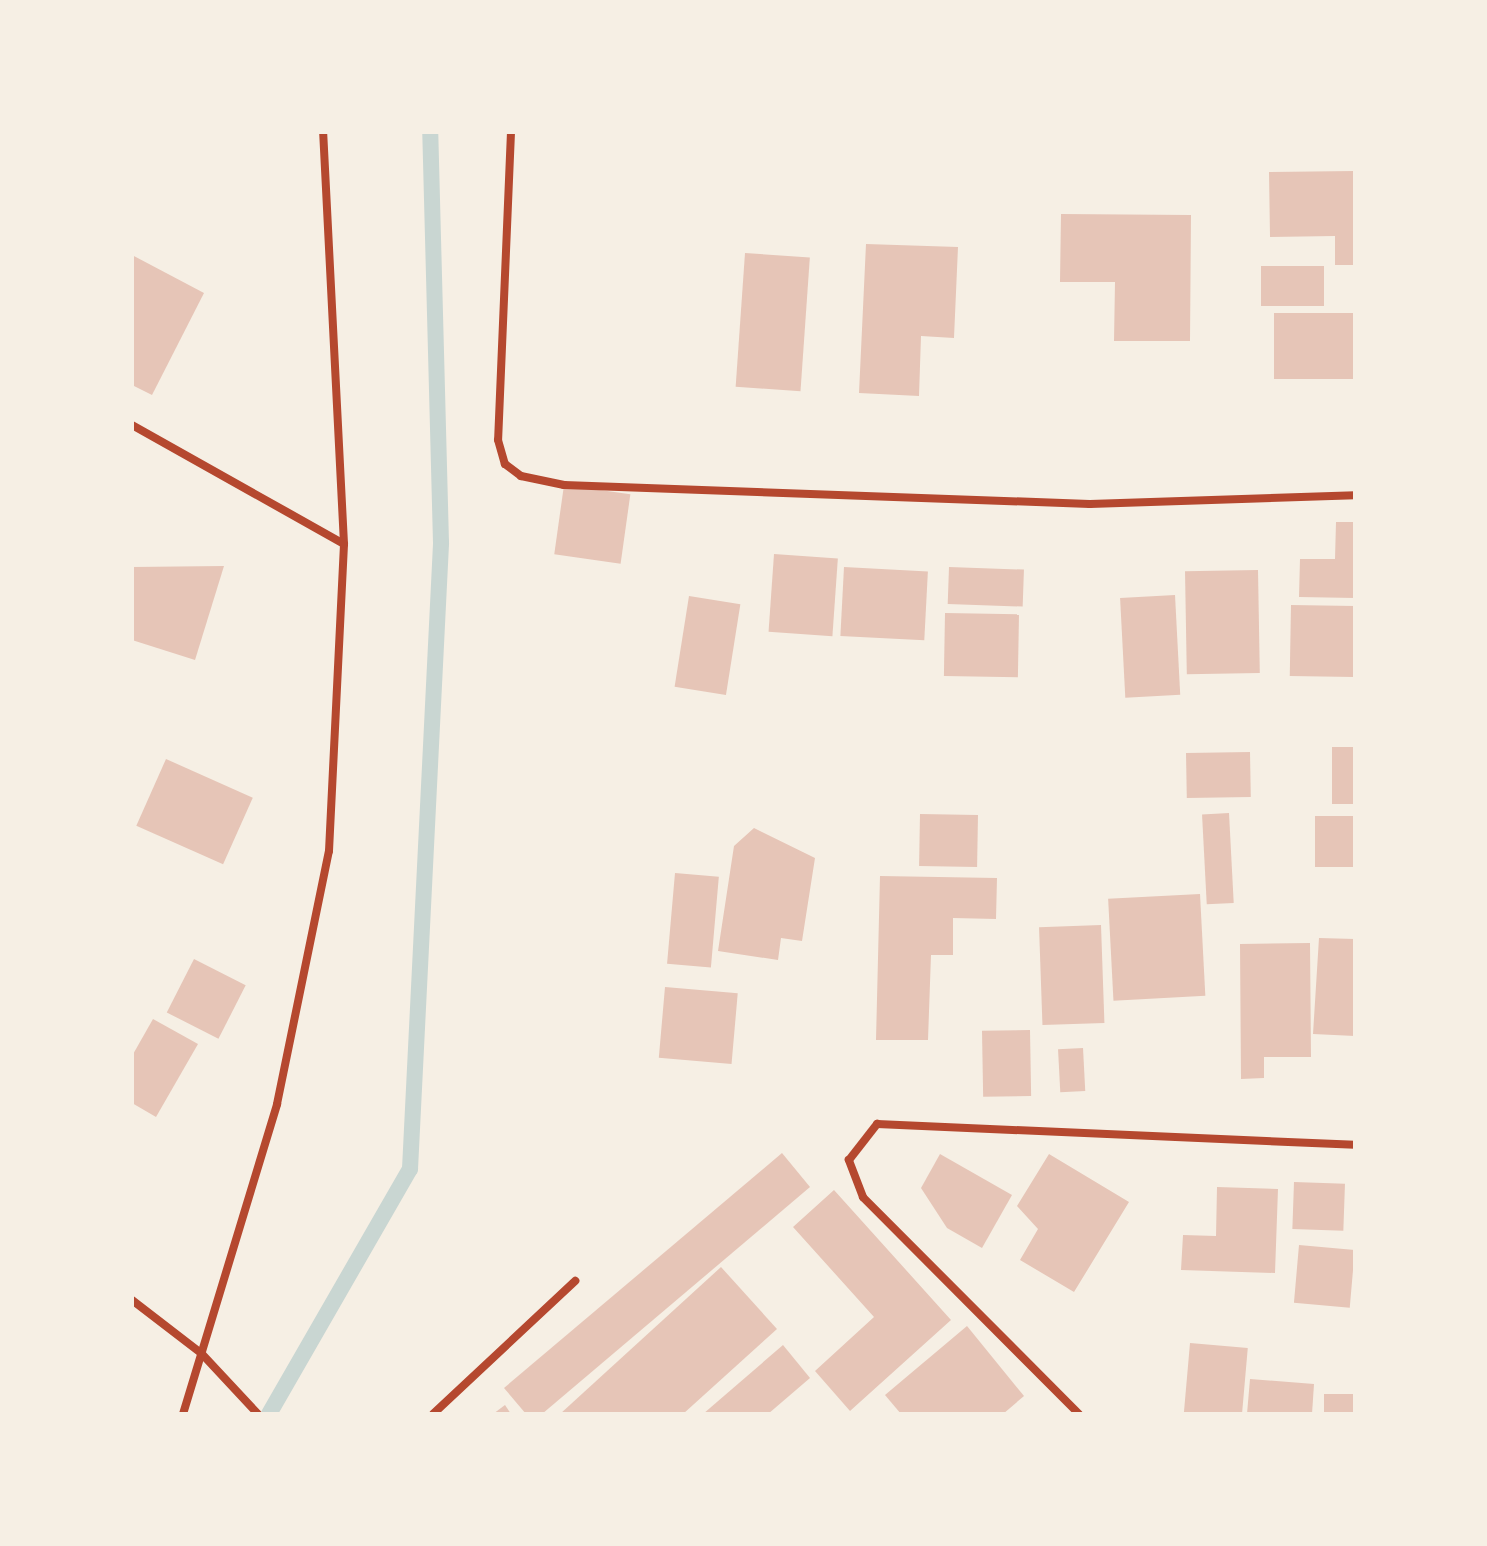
<!DOCTYPE html>
<html>
<head>
<meta charset="utf-8">
<style>
	body { margin:0 }
	#map { position:relative; width:1487px; height:1546px; overflow:hidden; background:#f6efe4; font-family:"PT Serif",serif }
	div>[style] { position:absolute }
	.stream>* { height:16px; margin:-8px; padding:0 8px; transform-origin:8px; border-radius:8px; background:#c9d6d2 }
	.building>* { inset:0; background:#e6c5b7; transform-origin:0 0 }
	.minor>* { height:8px; margin:-4px; padding:0 4px; transform-origin:4px; border-radius:4px; background:#b5482f }
	span { translate:-50% -50%; white-space:nowrap; text-align:center; line-height:1.15; -webkit-text-stroke:8px #f6efe4; paint-order:stroke }
	.frame { position:absolute; inset:0; border:134px solid #f6efe4; pointer-events:none }
</style>
</head>
<body>
<div id="map">
	<div class="stream">
		<i style="left:269px;top:1414px;width:283px;rotate:-60.1deg"></i>
		<i style="left:410px;top:1169px;width:627px;rotate:-87.16deg"></i>
		<i style="left:441px;top:543px;width:411px;rotate:-91.5deg"></i>
	</div>
	<div class="building">
		<i style="clip-path:polygon(1355px 171px,1355px 265px,1335px 265px,1335px 236px,1270px 237px,1269px 172px)"></i>
		<i style="clip-path:polygon(1061px 214px,1191px 215px,1190px 341px,1114px 341px,1115px 282px,1060px 282px)"></i>
		<i style="clip-path:polygon(866px 244px,958px 247px,954px 338px,921px 336px,919px 396px,859px 393px)"></i>
		<i style="left:745px;top:253px;width:65px;height:134px;rotate:4deg"></i>
		<i style="clip-path:polygon(132px 255px,204px 293px,152px 395px,132px 385px)"></i>
		<i style="left:1261px;top:266px;width:63px;height:40px"></i>
		<i style="left:1355px;top:313px;width:66px;height:81px;rotate:90deg"></i>
		<i style="left:564px;top:485px;width:67px;height:70px;rotate:8deg"></i>
		<i style="clip-path:polygon(1336px 522px,1355px 522px,1355px 598px,1299px 597px,1300px 559px,1335px 559px)"></i>
		<i style="left:774px;top:554px;width:64px;height:78px;rotate:4deg"></i>
		<i style="clip-path:polygon(224px 566px,195px 660px,132px 640px,132px 567px)"></i>
		<i style="left:844px;top:567px;width:84px;height:69px;rotate:3deg"></i>
		<i style="left:949px;top:567px;width:75px;height:37px;rotate:2deg"></i>
		<i style="left:1258px;top:570px;width:103px;height:73px;rotate:89deg"></i>
		<i style="left:1175px;top:595px;width:100px;height:55px;rotate:87deg"></i>
		<i style="left:689px;top:596px;width:52px;height:92px;rotate:9deg"></i>
		<i style="left:1291px;top:605px;width:64px;height:71px;rotate:1deg"></i>
		<i style="left:945px;top:613px;width:74px;height:63px;rotate:1deg"></i>
		<i style="left:1355px;top:747px;width:57px;height:23px;rotate:90deg"></i>
		<i style="left:1250px;top:752px;width:45px;height:64px;rotate:89deg"></i>
		<i style="left:166px;top:759px;width:95px;height:73px;rotate:24deg"></i>
		<i style="left:1229px;top:813px;width:90px;height:27px;rotate:87deg"></i>
		<i style="left:920px;top:814px;width:58px;height:52px;rotate:1deg"></i>
		<i style="left:1315px;top:816px;width:40px;height:51px"></i>
		<i style="clip-path:polygon(754px 828px,815px 858px,802px 941px,781px 938px,778px 960px,718px 951px,734px 846px)"></i>
		<i style="left:675px;top:873px;width:44px;height:91px;rotate:5deg"></i>
		<i style="clip-path:polygon(880px 876px,997px 878px,996px 919px,953px 918px,953px 955px,931px 955px,928px 1040px,876px 1040px)"></i>
		<i style="left:1200px;top:894px;width:102px;height:92px;rotate:87deg"></i>
		<i style="left:1101px;top:925px;width:98px;height:62px;rotate:88deg"></i>
		<i style="clip-path:polygon(1319px 938px,1355px 939px,1355px 1036px,1313px 1034px)"></i>
		<i style="clip-path:polygon(1310px 943px,1311px 1057px,1264px 1057px,1264px 1078px,1241px 1079px,1240px 944px)"></i>
		<i style="left:194px;top:959px;width:58px;height:60px;rotate:27deg"></i>
		<i style="left:665px;top:987px;width:73px;height:71px;rotate:5deg"></i>
		<i style="clip-path:polygon(153px 1019px,198px 1044px,156px 1117px,132px 1103px,132px 1056px)"></i>
		<i style="left:1030px;top:1030px;width:66px;height:48px;rotate:89deg"></i>
		<i style="left:1083px;top:1048px;width:43px;height:25px;rotate:87deg"></i>
		<i style="clip-path:polygon(782px 1153px,810px 1187px,542px 1414px,526px 1414px,504px 1388px)"></i>
		<i style="clip-path:polygon(940px 1154px,1012px 1195px,982px 1248px,947px 1228px,921px 1188px)"></i>
		<i style="clip-path:polygon(1049px 1154px,1129px 1202px,1074px 1292px,1020px 1260px,1038px 1229px,1017px 1206px)"></i>
		<i style="left:1294px;top:1182px;width:51px;height:47px;rotate:2deg"></i>
		<i style="clip-path:polygon(1217px 1187px,1278px 1189px,1275px 1273px,1181px 1270px,1183px 1235px,1216px 1236px)"></i>
		<i style="clip-path:polygon(834px 1190px,951px 1320px,850px 1411px,815px 1371px,874px 1317px,793px 1227px)"></i>
		<i style="left:1299px;top:1245px;width:56px;height:58px;rotate:5deg"></i>
		<i style="clip-path:polygon(721px 1267px,777px 1329px,683px 1414px,560px 1414px)"></i>
		<i style="clip-path:polygon(967px 1326px,1024px 1396px,1003px 1414px,901px 1414px,885px 1395px)"></i>
		<i style="left:1190px;top:1343px;width:58px;height:71px;rotate:5deg"></i>
		<i style="clip-path:polygon(783px 1345px,810px 1378px,768px 1414px,703px 1414px)"></i>
		<i style="clip-path:polygon(1250px 1379px,1314px 1384px,1312px 1414px,1247px 1414px)"></i>
		<i style="left:1324px;top:1394px;width:31px;height:20px"></i>
		<i style="clip-path:polygon(505px 1405px,511px 1414px,493px 1414px)"></i>
	</div>
	<div class="minor">
		<i style="left:511px;top:132px;width:308px;rotate:92.4deg"></i>
		<i style="left:498px;top:440px;width:25px;rotate:74deg"></i>
		<i style="left:505px;top:464px;width:20px;rotate:37deg"></i>
		<i style="left:521px;top:476px;width:44px;rotate:11.8deg"></i>
		<i style="left:564px;top:485px;width:526px;rotate:2.07deg"></i>
		<i style="left:1090px;top:504px;width:265px;rotate:-1.9deg"></i>
		<i style="left:132px;top:425px;width:243px;rotate:29.3deg"></i>
		<i style="left:132px;top:1300px;width:88px;rotate:37.6deg"></i>
		<i style="left:202px;top:1354px;width:82px;rotate:47deg"></i>
		<i style="left:183px;top:1414px;width:324px;rotate:-73.1deg"></i>
		<i style="left:277px;top:1104px;width:258px;rotate:-78.4deg"></i>
		<i style="left:329px;top:851px;width:307px;rotate:-87.2deg"></i>
		<i style="left:344px;top:544px;width:413px;rotate:-92.9deg"></i>
		<i style="left:433px;top:1414px;width:195px;rotate:-43.1deg"></i>
		<i style="left:1079px;top:1414px;width:306px;rotate:-134.9deg"></i>
		<i style="left:863px;top:1197px;width:40px;rotate:-111deg"></i>
		<i style="left:849px;top:1160px;width:46px;rotate:-52.1deg"></i>
		<i style="left:877px;top:1124px;width:478px;rotate:2.5deg"></i>
	</div>
	<div class="frame"></div>
</div>
</body>
</html>
